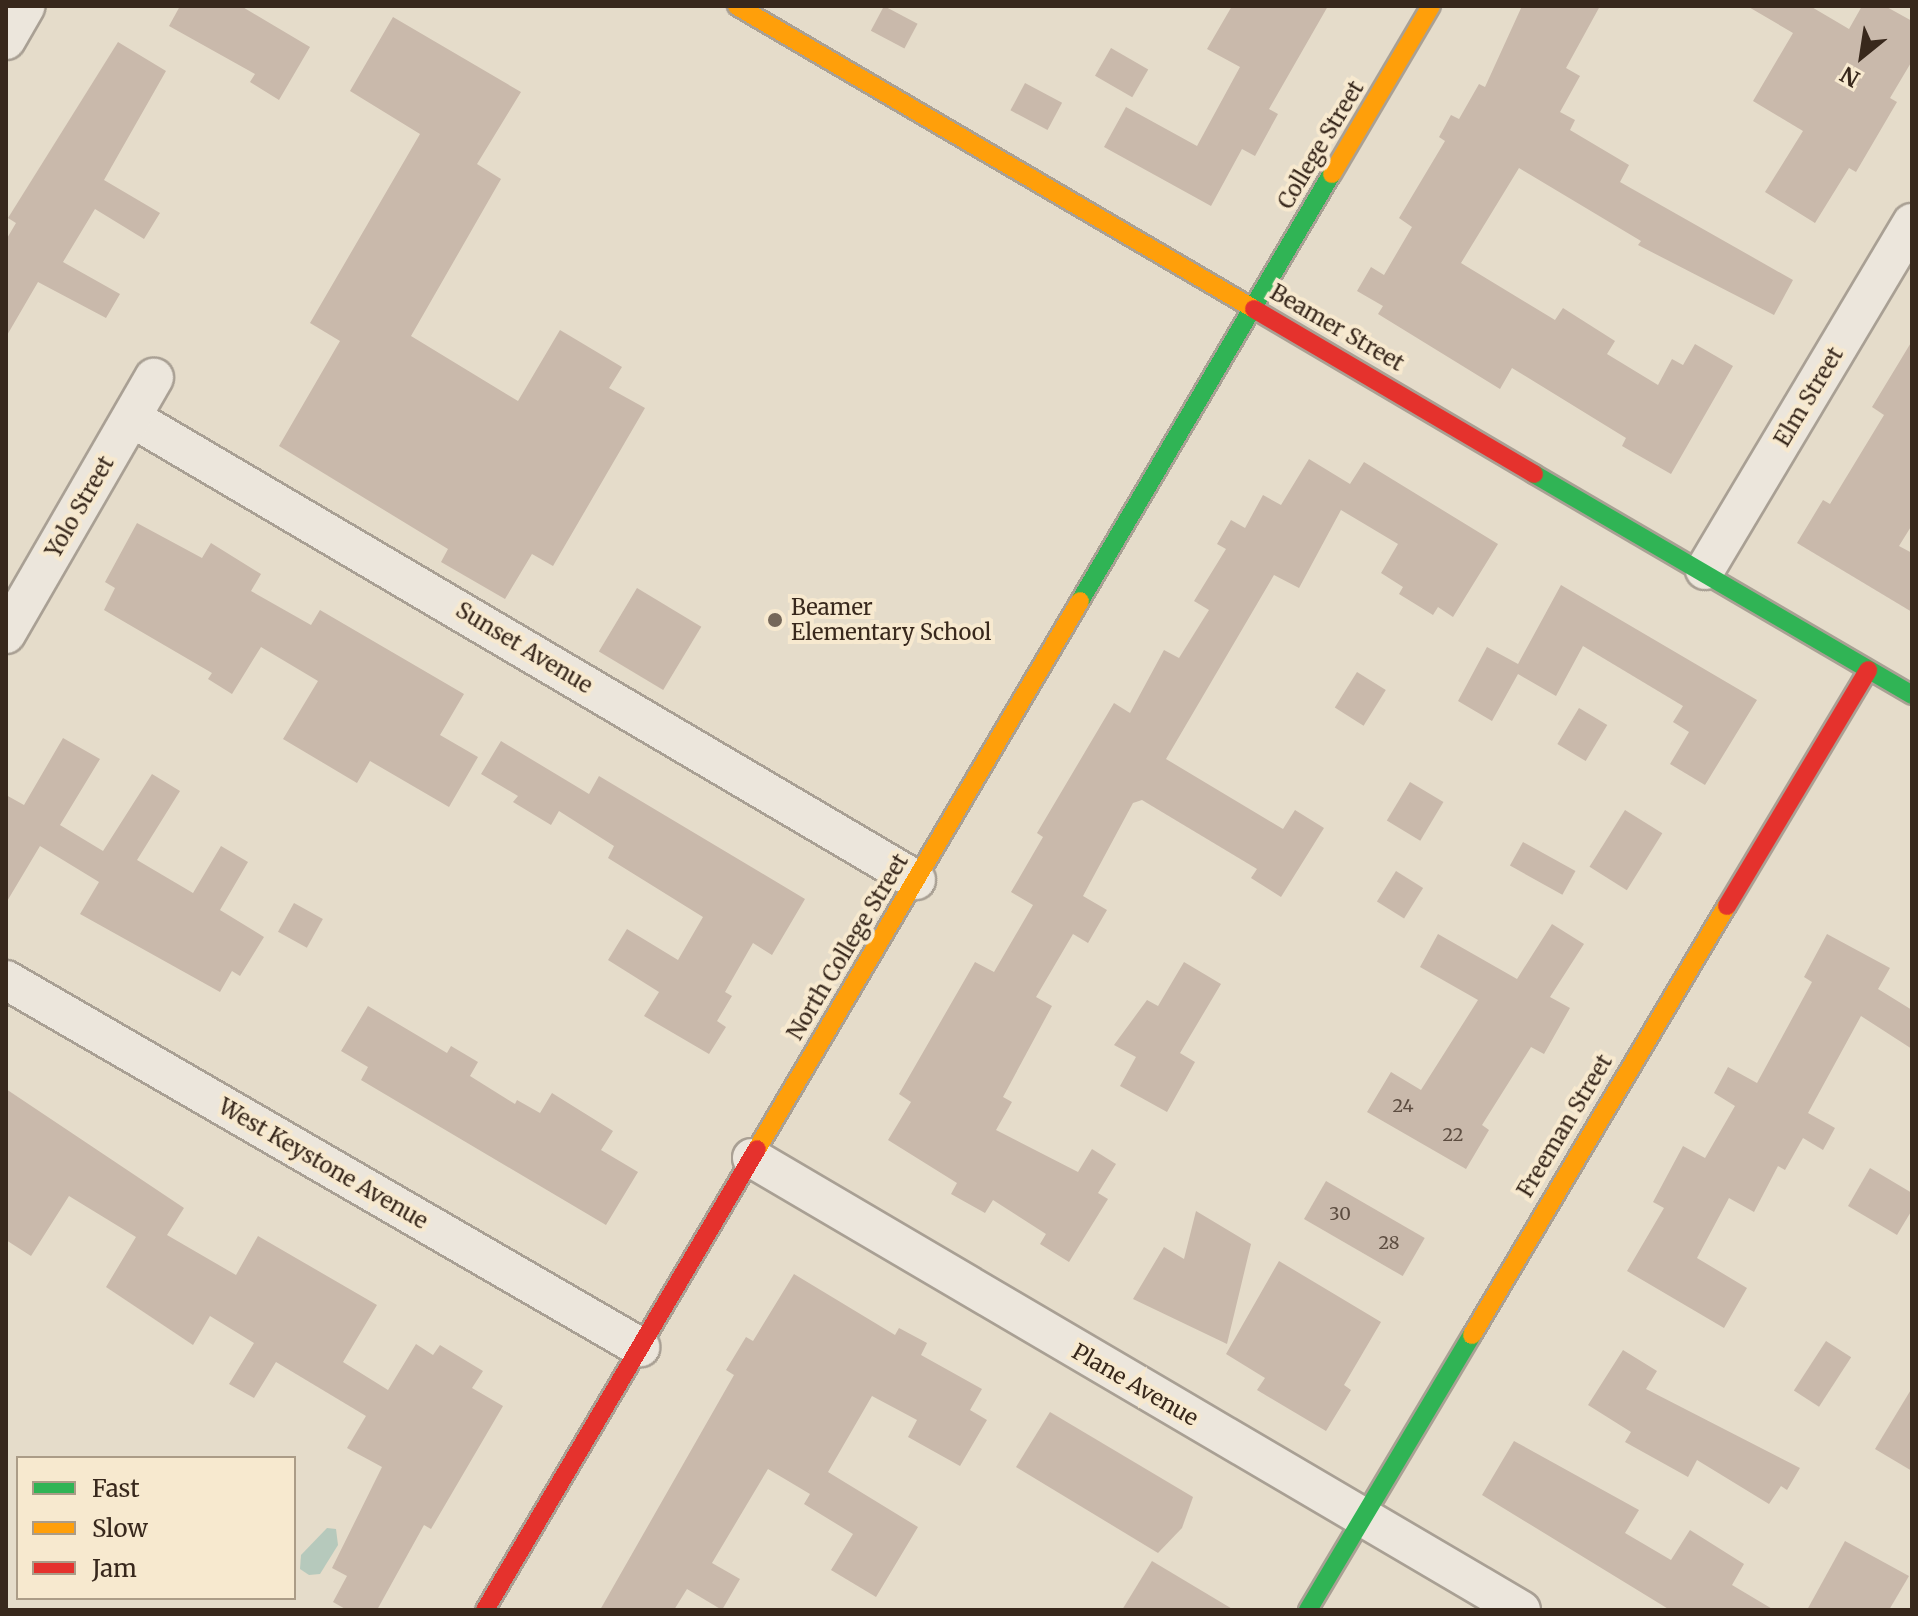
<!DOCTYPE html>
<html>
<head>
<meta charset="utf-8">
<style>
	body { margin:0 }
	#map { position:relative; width:1918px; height:1616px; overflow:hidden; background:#e5dcca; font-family:Merriweather,serif }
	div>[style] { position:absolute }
	.water>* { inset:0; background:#b6c9bc }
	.building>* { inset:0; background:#c9b9ab; transform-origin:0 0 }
	.roads { filter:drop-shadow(2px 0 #a9a094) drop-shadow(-2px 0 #a9a094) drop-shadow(0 2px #a9a094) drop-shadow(0 -2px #a9a094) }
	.street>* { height:38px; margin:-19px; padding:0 19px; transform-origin:19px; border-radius:19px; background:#ece6dc }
	.fast>* { height:18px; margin:-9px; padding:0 9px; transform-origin:9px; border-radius:9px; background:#30b455 }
	.slow>* { height:18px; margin:-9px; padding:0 9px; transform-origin:9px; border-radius:9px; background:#ff9f0a }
	.jam>* { height:18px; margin:-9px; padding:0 9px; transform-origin:9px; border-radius:9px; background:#e5322d }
	.dots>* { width:22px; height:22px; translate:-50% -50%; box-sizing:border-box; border:4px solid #f7e9cf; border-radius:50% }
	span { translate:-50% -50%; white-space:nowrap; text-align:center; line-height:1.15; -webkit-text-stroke:8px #f7e9cf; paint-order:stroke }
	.number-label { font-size:18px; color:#5c4c40 }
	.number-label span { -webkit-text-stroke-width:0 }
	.street-label { font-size:22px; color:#38281c }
	.poi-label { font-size:22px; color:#38281c }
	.left { translate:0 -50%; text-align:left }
	.frame { position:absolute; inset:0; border:8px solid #38281c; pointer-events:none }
	.legend { position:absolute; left:16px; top:1456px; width:280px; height:144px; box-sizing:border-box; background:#f7e9cf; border:2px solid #ab9c87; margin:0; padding:10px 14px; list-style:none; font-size:24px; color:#38281c }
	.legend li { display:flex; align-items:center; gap:16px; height:40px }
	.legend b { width:40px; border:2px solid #ab9c87 }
	.north { position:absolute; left:1822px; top:16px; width:80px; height:80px; -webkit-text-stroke:6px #f7e9cf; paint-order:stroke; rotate:210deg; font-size:22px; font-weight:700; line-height:32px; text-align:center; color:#38281c }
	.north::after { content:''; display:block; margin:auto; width:28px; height:36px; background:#38281c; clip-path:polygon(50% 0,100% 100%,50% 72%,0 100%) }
</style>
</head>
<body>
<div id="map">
	<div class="water">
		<i style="clip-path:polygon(327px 1528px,336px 1529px,338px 1545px,320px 1574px,309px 1575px,300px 1569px,301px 1555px)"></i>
	</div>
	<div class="building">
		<i style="clip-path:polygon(180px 6px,241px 6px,310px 47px,279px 100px,250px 82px,255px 74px,169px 26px)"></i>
		<i style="left:884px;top:6px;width:38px;height:28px;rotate:28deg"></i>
		<i style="clip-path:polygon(1232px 6px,1328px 6px,1269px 109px,1278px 114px,1255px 156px,1242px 149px,1211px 206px,1104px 147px,1126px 107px,1197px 146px,1240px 67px,1207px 49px)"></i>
		<i style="clip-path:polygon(1522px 6px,1600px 6px,1566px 68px,1580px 76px,1560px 112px,1575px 120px,1570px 130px,1629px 165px,1620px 182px,1793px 280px,1774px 315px,1638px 245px,1641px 241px,1519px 168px,1461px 263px,1555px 320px,1563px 308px,1615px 341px,1607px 354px,1658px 385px,1672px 359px,1683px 365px,1695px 344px,1733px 366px,1671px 474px,1622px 446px,1626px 438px,1512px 368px,1500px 389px,1378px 314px,1383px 306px,1357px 291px,1371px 267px,1384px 275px,1412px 227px,1399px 218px,1445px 141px,1439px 137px,1451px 115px,1459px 119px,1479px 84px,1485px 87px)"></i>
		<i style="clip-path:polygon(1747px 6px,1810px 6px,1849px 29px,1862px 6px,1885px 6px,1912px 21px,1912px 61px,1890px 98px,1897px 102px,1856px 172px,1849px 168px,1815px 223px,1765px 192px,1803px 131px,1753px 101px,1793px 33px)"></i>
		<i style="clip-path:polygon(393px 17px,521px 92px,477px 164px,501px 179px,411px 336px,518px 401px,560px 330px,622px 367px,609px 388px,645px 408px,553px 566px,532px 554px,505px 599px,441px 562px,448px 549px,279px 446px,340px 341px,310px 323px,420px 134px,350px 91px)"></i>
		<i style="clip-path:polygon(118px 42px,166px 71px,104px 180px,160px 213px,144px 239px,95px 209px,63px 262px,120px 294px,106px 318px,38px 282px,6px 337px,6px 240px,16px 223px,8px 218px)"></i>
		<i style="left:1111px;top:48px;width:43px;height:32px;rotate:30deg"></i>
		<i style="left:1025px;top:83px;width:42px;height:31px;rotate:28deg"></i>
		<i style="clip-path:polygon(1912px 341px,1912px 525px,1899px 546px,1912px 553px,1912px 612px,1797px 543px,1823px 500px,1830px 504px,1884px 415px,1872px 407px)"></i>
		<i style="clip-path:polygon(1309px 459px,1350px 484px,1364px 462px,1498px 544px,1453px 617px,1438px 607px,1433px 615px,1399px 594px,1403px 587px,1381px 573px,1398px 544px,1341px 510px,1299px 588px,1274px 575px,1166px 759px,1283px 829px,1295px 810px,1324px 828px,1281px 897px,1251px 878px,1257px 869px,1142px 800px,1133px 803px,1083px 896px,1107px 910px,1088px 943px,1073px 934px,1036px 997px,1052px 1006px,1003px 1097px,1012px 1102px,996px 1130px,1078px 1172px,1092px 1149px,1116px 1164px,1098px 1193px,1108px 1199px,1069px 1262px,1040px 1244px,1046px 1234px,993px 1200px,985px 1213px,951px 1194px,957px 1183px,888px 1140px,911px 1102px,899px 1094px,975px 962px,994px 972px,1033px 905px,1011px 892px,1043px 837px,1037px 833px,1114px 703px,1130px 713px,1164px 650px,1179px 658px,1209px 610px,1194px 601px,1226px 549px,1217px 544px,1231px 520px,1245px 528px,1263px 495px,1281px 505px)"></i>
		<i style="clip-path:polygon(137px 523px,202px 558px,211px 543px,261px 574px,251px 591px,311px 625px,320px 610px,464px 694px,440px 735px,478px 757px,449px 807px,370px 761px,357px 783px,283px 739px,318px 681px,261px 647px,232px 694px,208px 679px,212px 673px,104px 610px,115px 588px,105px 582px)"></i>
		<i style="clip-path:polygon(1561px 585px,1757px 700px,1705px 785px,1670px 764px,1689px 732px,1673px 722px,1683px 706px,1583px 646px,1556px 696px,1518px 674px,1492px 721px,1458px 701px,1487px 647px,1518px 664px)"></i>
		<i style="left:637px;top:588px;width:75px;height:74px;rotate:31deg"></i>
		<i style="left:1357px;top:672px;width:34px;height:42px;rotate:32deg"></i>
		<i style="left:1579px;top:708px;width:33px;height:42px;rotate:31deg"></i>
		<i style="clip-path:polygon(63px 738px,100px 759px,60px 825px,103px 851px,152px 774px,180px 791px,137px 860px,193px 893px,221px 846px,248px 862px,220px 910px,264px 937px,240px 976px,232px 971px,220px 992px,80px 914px,99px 882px,40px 846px,6px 903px,6px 795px,24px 805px)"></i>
		<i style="clip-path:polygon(501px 741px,589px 794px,599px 776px,805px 899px,772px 955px,753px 943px,725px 992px,732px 996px,717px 1021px,726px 1027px,709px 1054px,644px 1016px,659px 992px,608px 960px,627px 929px,678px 960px,703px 917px,608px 858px,614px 846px,559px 811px,551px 825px,513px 802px,518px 796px,481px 774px)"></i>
		<i style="left:1410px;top:782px;width:39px;height:45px;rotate:31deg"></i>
		<i style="left:1625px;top:810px;width:44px;height:67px;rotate:32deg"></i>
		<i style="left:1523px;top:842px;width:60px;height:27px;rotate:29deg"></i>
		<i style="left:1396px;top:871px;width:32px;height:36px;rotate:32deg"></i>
		<i style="left:294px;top:903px;width:33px;height:33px;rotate:29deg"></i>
		<i style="clip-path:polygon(1552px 924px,1584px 944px,1550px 997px,1570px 1008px,1544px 1054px,1531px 1047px,1482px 1125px,1489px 1130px,1466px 1169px,1367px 1112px,1391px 1072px,1421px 1090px,1478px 1000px,1420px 967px,1438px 934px,1517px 979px)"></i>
		<i style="clip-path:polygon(1827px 934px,1890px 968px,1878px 989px,1912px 1010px,1912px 1049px,1861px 1016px,1808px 1113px,1835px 1128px,1823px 1150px,1803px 1138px,1785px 1170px,1778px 1166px,1754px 1212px,1729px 1198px,1697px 1258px,1747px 1288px,1724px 1328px,1627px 1271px,1664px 1208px,1653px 1202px,1683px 1146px,1705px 1158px,1735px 1106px,1714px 1093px,1728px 1067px,1757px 1083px,1812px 982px,1804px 977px)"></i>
		<i style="clip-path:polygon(1184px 962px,1221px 984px,1180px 1053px,1195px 1062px,1167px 1112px,1120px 1086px,1136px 1057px,1114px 1045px,1147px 1000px,1158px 1006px)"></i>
		<i style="clip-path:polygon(368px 1006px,447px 1053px,451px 1046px,478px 1062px,470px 1076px,515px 1104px,517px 1100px,540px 1113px,552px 1093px,613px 1131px,601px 1150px,638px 1172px,606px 1225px,361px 1080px,368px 1067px,341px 1051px)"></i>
		<i style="clip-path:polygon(6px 1089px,184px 1208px,167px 1235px,236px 1275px,258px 1236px,377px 1305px,343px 1362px,388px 1390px,416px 1344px,433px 1355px,440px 1345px,483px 1371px,472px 1388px,503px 1406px,431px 1529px,424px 1525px,377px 1610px,347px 1610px,333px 1602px,347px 1576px,332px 1568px,382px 1467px,347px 1448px,366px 1416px,276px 1362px,254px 1398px,229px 1384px,254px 1343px,210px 1316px,193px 1345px,106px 1287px,136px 1237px,69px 1196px,31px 1256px,6px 1240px)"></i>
		<i style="clip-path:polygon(1870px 1168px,1912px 1193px,1912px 1210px,1897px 1235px,1848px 1206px)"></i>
		<i style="left:1326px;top:1181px;width:114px;height:44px;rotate:30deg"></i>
		<i style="clip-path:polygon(1196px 1211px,1251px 1244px,1227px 1344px,1133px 1299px,1164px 1247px,1184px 1259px)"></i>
		<i style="clip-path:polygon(1279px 1261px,1381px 1322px,1344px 1385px,1351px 1390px,1326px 1431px,1257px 1390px,1265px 1378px,1226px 1354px)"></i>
		<i style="clip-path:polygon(794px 1274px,895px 1335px,899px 1328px,927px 1343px,921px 1355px,982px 1389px,970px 1410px,987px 1420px,960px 1466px,908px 1437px,917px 1420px,872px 1396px,828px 1472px,918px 1527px,876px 1597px,831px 1570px,853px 1534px,804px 1504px,810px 1494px,768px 1469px,712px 1563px,740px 1579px,722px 1610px,687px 1589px,674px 1610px,600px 1610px,734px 1375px,726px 1370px,746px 1337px,753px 1341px)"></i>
		<i style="left:1826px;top:1341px;width:30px;height:59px;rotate:33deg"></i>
		<i style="clip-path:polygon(1623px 1350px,1657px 1371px,1646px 1389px,1800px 1468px,1787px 1490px,1781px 1486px,1769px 1504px,1697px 1460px,1688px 1477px,1625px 1442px,1631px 1432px,1588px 1405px)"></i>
		<i style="clip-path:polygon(1912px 1388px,1912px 1471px,1875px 1449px)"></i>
		<i style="clip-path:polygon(1050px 1412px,1193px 1497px,1182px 1528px,1158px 1553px,1016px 1467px)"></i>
		<i style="clip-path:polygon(1514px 1441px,1639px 1510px,1625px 1533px,1671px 1560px,1690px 1530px,1744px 1564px,1732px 1585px,1774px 1610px,1670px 1610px,1482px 1495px)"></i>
		<i style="clip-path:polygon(1845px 1541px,1909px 1576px,1889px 1610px,1807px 1610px)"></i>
		<i style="clip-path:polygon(1152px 1561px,1234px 1610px,1122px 1610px)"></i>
	</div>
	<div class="roads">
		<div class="street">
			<i style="left:6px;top:40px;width:39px;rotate:-60deg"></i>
			<i style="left:132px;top:418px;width:910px;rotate:30.51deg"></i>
			<i style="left:1705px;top:570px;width:404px;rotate:-59.2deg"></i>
			<i style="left:6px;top:634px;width:296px;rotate:-60deg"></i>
			<i style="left:6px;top:980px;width:733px;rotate:30.07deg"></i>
			<i style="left:752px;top:1158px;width:892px;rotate:30.45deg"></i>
		</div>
		<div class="fast">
			<i style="left:1534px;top:474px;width:438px;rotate:30.3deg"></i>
			<i style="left:1080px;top:601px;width:496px;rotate:-59.5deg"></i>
			<i style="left:1308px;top:1610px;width:320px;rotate:-59.2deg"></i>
		</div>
		<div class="slow">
			<i style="left:737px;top:6px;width:599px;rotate:30.37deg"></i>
			<i style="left:1332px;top:174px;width:195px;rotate:-59.5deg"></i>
			<i style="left:757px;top:1149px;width:636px;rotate:-59.48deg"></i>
			<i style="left:1472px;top:1335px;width:499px;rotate:-59.3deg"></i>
		</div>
		<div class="jam">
			<i style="left:1254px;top:309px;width:325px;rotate:30.5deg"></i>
			<i style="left:1727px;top:906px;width:275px;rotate:-59.1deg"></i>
			<i style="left:485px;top:1610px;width:535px;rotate:-59.46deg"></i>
		</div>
	</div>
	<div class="dots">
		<i style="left:775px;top:620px;background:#756759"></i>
	</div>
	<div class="number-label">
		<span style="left:1403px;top:1106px">24</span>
		<span style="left:1453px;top:1135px">22</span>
		<span style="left:1340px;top:1214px">30</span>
		<span style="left:1389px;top:1243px">28</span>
	</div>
	<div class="street-label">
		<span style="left:1321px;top:145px;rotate:-59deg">College Street</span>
		<span style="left:1337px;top:328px;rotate:30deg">Beamer Street</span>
		<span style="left:1809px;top:397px;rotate:-59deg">Elm Street</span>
		<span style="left:80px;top:507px;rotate:-60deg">Yolo Street</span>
		<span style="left:524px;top:648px;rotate:31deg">Sunset Avenue</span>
		<span style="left:848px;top:947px;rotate:-59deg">North College Street</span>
		<span style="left:1565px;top:1126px;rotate:-59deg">Freeman Street</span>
		<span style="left:323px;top:1164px;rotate:30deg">West Keystone Avenue</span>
		<span style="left:1135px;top:1385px;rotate:30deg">Plane Avenue</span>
	</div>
	<div class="poi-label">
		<span class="left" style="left:791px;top:620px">Beamer<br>Elementary School</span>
	</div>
	<div class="frame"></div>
	<ul class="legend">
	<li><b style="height:10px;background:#30b455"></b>Fast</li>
	<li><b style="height:10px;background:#ff9f0a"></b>Slow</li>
	<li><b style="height:10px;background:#e5322d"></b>Jam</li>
	</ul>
	<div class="north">N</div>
</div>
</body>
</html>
